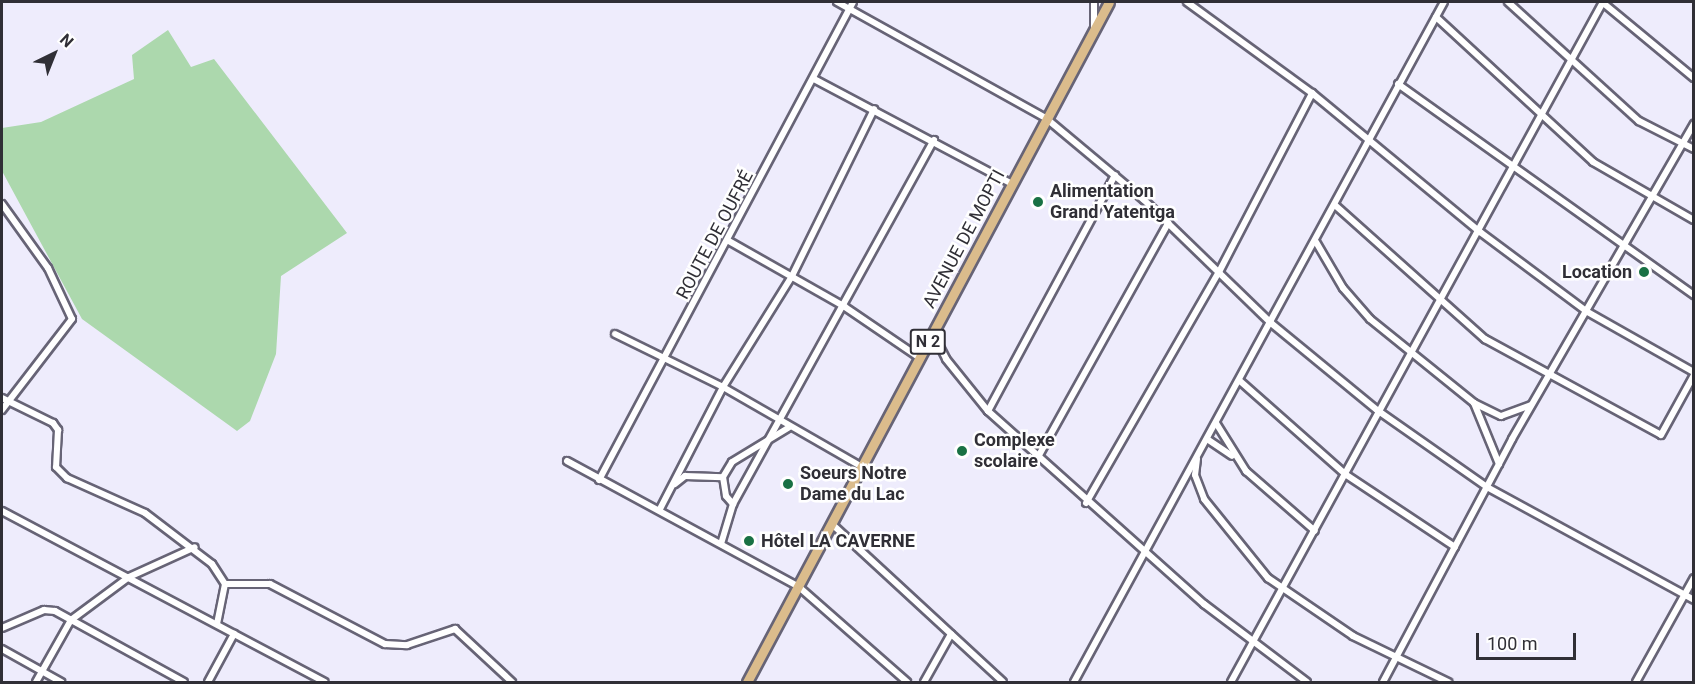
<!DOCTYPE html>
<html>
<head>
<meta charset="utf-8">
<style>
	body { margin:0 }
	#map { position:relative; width:1695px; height:684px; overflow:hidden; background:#eeecfc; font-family:Roboto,sans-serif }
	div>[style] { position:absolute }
	.green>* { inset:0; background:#acd8ad }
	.roads { filter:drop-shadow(2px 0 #676476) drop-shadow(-2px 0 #676476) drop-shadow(0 2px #676476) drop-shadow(0 -2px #676476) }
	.minor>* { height:6px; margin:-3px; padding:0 3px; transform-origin:3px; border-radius:3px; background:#fff }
	.primary>* { height:9px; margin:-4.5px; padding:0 4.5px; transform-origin:4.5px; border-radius:4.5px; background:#dbbc8c }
	.dots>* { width:16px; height:16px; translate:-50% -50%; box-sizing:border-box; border:3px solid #fff; border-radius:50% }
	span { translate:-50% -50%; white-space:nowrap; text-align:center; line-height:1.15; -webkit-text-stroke:5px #fff; paint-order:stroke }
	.shield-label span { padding:2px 4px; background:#fff; border:2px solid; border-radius:4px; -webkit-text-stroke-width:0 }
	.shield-label { font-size:16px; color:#302f36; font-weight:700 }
	.poi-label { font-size:18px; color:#302f36; font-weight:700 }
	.left { translate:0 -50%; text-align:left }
	.right { translate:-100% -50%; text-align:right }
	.street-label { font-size:18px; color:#302f36 }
	.frame { position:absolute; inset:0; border:3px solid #302f36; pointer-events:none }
	.north { position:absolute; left:24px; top:24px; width:60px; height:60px; -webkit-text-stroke:4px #fff; paint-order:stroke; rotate:43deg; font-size:16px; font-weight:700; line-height:24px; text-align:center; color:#302f36 }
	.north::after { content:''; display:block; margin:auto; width:21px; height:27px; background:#302f36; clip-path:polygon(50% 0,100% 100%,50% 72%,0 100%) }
	.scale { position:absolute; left:1476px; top:633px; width:100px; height:27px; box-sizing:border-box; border:3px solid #302f36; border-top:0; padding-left:8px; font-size:18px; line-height:21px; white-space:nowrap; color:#302f36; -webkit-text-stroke:4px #fff; paint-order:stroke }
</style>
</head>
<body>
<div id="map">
	<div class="green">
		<i style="clip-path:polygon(168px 30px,191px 67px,214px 59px,347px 233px,281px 276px,276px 354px,250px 421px,237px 431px,82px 319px,2px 171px,2px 128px,41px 122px,134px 79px,132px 55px)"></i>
	</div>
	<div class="roads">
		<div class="minor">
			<i style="left:837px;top:2px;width:240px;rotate:29.1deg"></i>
			<i style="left:1047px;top:119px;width:126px;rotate:39.9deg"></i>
			<i style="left:1144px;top:200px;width:177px;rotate:44.1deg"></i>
			<i style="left:1271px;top:323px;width:137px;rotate:39.4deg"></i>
			<i style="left:1377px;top:410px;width:134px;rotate:35deg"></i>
			<i style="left:1487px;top:487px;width:236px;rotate:28.6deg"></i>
			<i style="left:1094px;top:2px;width:26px;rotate:90deg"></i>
			<i style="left:1187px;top:2px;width:155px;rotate:36.1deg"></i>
			<i style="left:1312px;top:93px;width:218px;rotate:39.6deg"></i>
			<i style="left:1480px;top:232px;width:132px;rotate:36.7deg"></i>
			<i style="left:1586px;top:311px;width:124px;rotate:29.5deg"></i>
			<i style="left:1508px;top:2px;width:177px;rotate:42.3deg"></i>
			<i style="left:1639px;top:121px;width:62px;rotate:27deg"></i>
			<i style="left:1602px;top:2px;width:119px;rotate:39.6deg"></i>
			<i style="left:1436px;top:17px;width:214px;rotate:42.7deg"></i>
			<i style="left:1593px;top:162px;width:116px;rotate:29.9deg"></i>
			<i style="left:814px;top:79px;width:224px;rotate:27.9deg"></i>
			<i style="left:1398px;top:84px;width:364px;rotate:35.5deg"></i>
			<i style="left:2px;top:204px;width:79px;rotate:54.3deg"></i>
			<i style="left:48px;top:268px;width:56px;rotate:64.8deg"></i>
			<i style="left:72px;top:319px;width:115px;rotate:127.6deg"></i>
			<i style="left:1336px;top:206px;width:200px;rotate:41.8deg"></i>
			<i style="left:1485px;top:339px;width:200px;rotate:28.6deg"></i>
			<i style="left:1661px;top:435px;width:68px;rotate:-61.2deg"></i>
			<i style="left:729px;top:241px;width:133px;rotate:29.6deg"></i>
			<i style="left:845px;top:307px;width:91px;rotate:34.2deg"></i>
			<i style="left:1316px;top:242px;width:53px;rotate:59.6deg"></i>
			<i style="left:1343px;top:288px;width:41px;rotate:48.9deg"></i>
			<i style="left:1370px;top:319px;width:134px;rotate:38.9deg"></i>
			<i style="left:1474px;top:403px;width:30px;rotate:26deg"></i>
			<i style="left:1501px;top:416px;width:32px;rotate:-20deg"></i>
			<i style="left:933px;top:333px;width:29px;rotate:63deg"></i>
			<i style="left:946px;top:359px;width:67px;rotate:51.1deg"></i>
			<i style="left:988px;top:411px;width:290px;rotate:41.8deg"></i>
			<i style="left:1204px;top:604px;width:129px;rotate:37.1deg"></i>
			<i style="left:615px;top:334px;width:120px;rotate:26.1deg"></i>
			<i style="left:723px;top:387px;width:160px;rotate:29.9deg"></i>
			<i style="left:1240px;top:381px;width:140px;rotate:41.5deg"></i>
			<i style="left:1345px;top:474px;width:132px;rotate:33.6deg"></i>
			<i style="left:2px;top:398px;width:57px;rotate:26.1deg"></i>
			<i style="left:53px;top:423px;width:9px;rotate:54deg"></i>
			<i style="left:58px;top:430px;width:37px;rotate:93deg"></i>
			<i style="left:56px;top:467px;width:16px;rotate:45deg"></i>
			<i style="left:67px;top:478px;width:85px;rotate:24.2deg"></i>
			<i style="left:145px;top:513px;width:84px;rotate:37.3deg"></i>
			<i style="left:212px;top:564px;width:24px;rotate:57deg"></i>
			<i style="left:225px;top:584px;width:41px;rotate:101.3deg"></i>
			<i style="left:1474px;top:403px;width:66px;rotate:67.7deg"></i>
			<i style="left:988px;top:411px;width:268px;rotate:-61.7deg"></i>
			<i style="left:1216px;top:423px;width:57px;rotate:58deg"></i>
			<i style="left:1246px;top:471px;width:91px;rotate:41deg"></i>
			<i style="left:1207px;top:439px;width:30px;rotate:34deg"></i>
			<i style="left:1038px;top:457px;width:268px;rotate:-60.9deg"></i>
			<i style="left:1197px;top:459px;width:16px;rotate:97deg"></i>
			<i style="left:1195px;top:475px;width:26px;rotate:69deg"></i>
			<i style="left:1204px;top:499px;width:102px;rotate:51deg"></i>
			<i style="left:1268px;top:578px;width:103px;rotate:34.3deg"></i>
			<i style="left:1353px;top:636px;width:106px;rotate:25.8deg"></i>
			<i style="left:567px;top:461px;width:264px;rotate:28.5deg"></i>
			<i style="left:799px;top:587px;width:144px;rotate:41.3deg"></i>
			<i style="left:723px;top:477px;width:19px;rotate:81deg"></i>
			<i style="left:726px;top:496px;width:11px;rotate:49deg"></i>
			<i style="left:599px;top:480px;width:541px;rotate:-62.01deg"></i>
			<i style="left:675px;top:484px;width:13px;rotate:-39deg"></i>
			<i style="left:685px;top:476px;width:38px;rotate:2deg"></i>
			<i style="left:723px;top:477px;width:17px;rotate:-59deg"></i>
			<i style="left:732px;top:462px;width:66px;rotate:-31.3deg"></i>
			<i style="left:1086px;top:503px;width:267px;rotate:-60.1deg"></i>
			<i style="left:1219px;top:272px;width:202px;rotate:-62.5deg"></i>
			<i style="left:660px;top:509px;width:137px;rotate:-62.7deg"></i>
			<i style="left:723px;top:387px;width:131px;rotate:-58.1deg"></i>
			<i style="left:792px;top:276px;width:186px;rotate:-63.8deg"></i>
			<i style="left:2px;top:511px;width:365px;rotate:27.9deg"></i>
			<i style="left:833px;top:525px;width:231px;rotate:42.7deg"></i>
			<i style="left:721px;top:544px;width:42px;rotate:-73.3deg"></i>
			<i style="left:733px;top:504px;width:416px;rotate:-61.1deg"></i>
			<i style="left:225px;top:584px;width:45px"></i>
			<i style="left:270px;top:584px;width:130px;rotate:27.6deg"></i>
			<i style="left:385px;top:644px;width:22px;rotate:3deg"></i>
			<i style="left:407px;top:645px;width:51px;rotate:-18.4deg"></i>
			<i style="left:455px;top:629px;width:78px;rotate:42.9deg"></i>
			<i style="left:2px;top:628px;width:46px;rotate:-23.2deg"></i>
			<i style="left:44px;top:610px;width:11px;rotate:5deg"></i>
			<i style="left:55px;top:611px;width:147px;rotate:28.8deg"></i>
			<i style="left:2px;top:649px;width:68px;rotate:29.2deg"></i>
			<i style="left:36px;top:682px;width:71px;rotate:-60.6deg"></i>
			<i style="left:71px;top:620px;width:72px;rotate:-36.6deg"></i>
			<i style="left:129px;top:577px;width:72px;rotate:-24.4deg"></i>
			<i style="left:208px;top:682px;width:55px;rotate:-61.6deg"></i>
			<i style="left:924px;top:682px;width:55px;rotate:-60.6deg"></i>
			<i style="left:1074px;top:682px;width:774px;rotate:-61.45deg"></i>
			<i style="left:1231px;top:682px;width:775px;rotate:-61.32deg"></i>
			<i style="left:1383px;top:682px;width:275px;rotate:-62deg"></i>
			<i style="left:1512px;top:439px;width:364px;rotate:-60deg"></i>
			<i style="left:1636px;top:682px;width:119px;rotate:-60.9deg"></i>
		</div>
		<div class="primary">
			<i style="left:747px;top:682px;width:770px;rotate:-61.97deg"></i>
		</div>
	</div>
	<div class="dots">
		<i style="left:1038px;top:202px;background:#197144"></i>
		<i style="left:1644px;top:272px;background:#197144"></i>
		<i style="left:962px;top:451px;background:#197144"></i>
		<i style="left:788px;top:484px;background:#197144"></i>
		<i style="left:749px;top:541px;background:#197144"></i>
	</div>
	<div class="shield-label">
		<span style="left:928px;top:342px">N 2</span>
	</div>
	<div class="poi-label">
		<span class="left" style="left:1050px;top:202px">Alimentation<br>Grand Yatentga</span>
		<span class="right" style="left:1632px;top:272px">Location</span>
		<span class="left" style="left:974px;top:451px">Complexe<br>scolaire</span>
		<span class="left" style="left:800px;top:484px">Soeurs Notre<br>Dame du Lac</span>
		<span class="left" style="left:761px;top:541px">Hôtel LA CAVERNE</span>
	</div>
	<div class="street-label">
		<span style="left:715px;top:235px;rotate:-62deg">ROUTE DE OUFRÉ</span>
		<span style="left:964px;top:239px;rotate:-62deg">AVENUE DE MOPTI</span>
	</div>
	<div class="frame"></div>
	<div class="north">N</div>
	<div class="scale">100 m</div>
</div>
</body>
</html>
